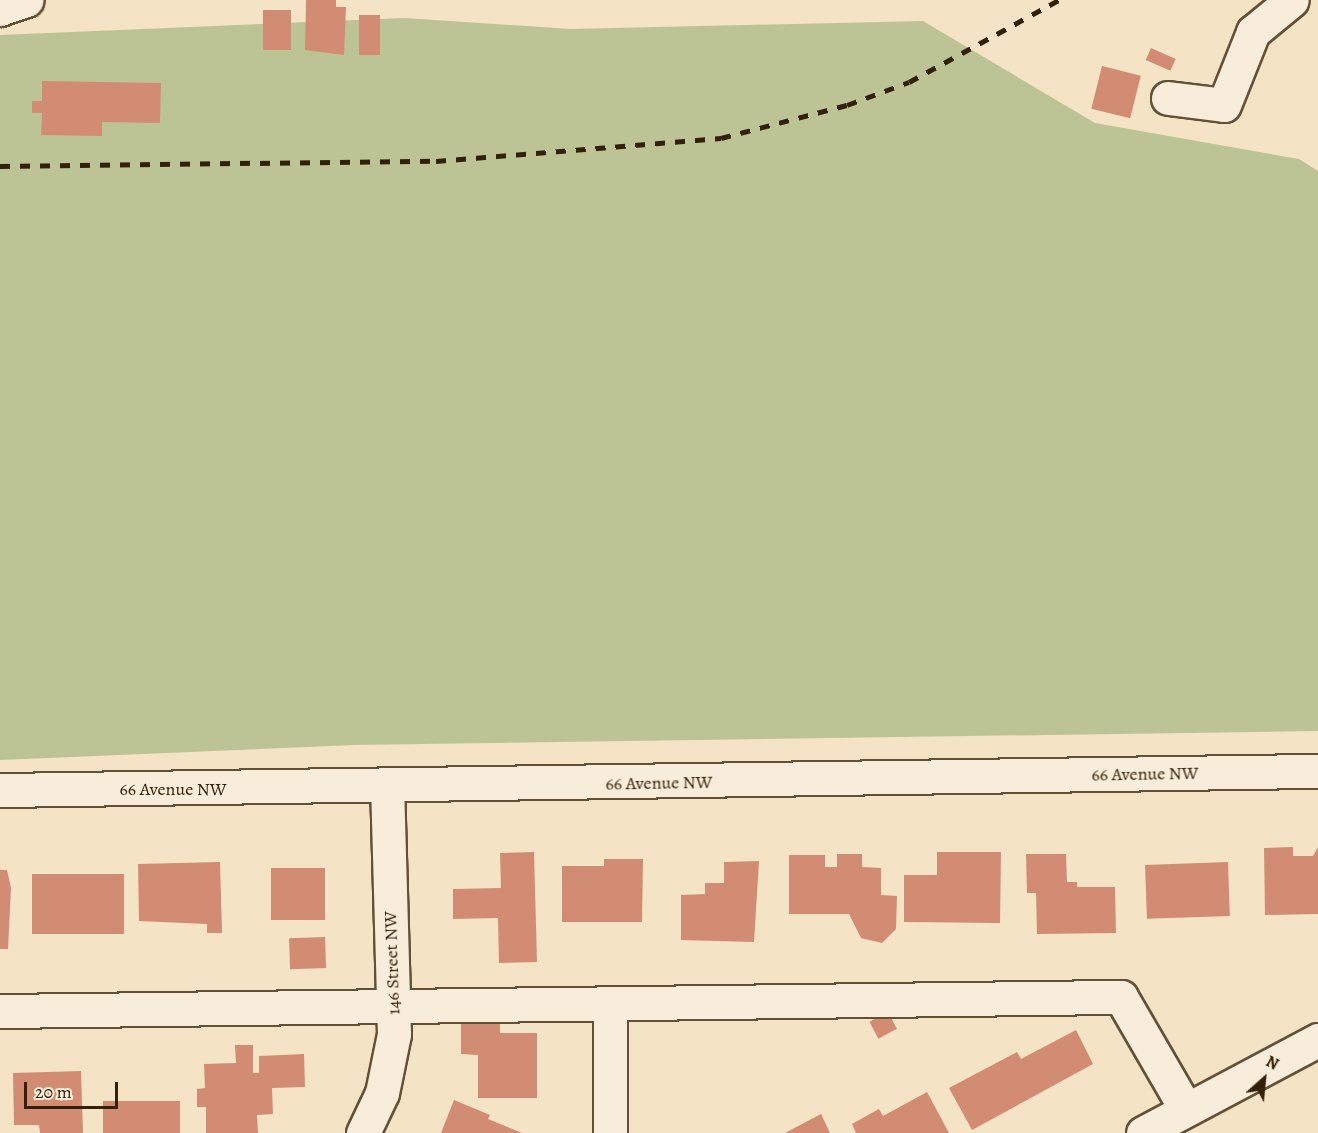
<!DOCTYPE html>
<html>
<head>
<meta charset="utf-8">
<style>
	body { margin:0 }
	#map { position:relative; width:1318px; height:1133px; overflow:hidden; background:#f5e3c6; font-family:Alegreya,serif }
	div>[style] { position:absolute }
	.green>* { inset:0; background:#bcc495 }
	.building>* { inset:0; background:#d18c73; transform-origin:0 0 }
	.roads { filter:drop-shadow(2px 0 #635137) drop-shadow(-2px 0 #635137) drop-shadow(0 2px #635137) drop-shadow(0 -2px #635137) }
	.minor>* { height:33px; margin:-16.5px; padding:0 16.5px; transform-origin:16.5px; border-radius:16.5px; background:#f8edda }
	.rail>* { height:4.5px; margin-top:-2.25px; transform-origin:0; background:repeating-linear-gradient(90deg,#322007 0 10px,transparent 0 20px) }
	span { translate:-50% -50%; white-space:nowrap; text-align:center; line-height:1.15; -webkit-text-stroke:5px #f8edda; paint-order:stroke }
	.street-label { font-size:18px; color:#322007 }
	.north { position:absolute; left:1234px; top:1049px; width:60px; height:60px; -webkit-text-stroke:4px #f8edda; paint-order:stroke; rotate:27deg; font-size:16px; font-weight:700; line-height:24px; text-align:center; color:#322007 }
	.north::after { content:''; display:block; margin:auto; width:21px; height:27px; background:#322007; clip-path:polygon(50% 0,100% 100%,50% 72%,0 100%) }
	.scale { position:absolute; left:24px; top:1082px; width:94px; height:27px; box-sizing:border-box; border:3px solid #322007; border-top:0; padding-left:8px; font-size:18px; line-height:21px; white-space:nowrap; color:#322007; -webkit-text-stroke:4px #f8edda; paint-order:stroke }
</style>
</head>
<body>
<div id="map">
	<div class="green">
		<i style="clip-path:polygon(404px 18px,571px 29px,923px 21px,1095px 123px,1299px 159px,1318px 171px,1318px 731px,354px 745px,0 760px,0 35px)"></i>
	</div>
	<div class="building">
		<i style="clip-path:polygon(306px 0,336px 0,336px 7px,346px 7px,344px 55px,305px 50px)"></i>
		<i style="left:263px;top:10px;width:28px;height:40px"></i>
		<i style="left:359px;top:15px;width:21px;height:40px"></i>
		<i style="left:1151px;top:48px;width:27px;height:13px;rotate:24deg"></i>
		<i style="left:1102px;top:66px;width:40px;height:44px;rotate:14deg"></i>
		<i style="clip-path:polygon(42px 81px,161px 83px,160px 123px,102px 122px,102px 136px,41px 135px,42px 113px,32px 113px,32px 101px,42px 101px)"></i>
		<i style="clip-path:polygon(1293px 847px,1293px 856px,1313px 856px,1318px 847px,1318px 914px,1265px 915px,1264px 848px)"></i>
		<i style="clip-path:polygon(534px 852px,537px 962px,499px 963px,498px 918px,453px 919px,453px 889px,501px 888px,500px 853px)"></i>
		<i style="clip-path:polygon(937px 852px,1001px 852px,1000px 923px,904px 922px,904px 875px,937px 875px)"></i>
		<i style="clip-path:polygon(837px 854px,862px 854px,862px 867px,881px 868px,881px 895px,897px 896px,896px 929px,882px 943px,861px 938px,849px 914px,789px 914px,789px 855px,825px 855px,825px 867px,837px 867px)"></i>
		<i style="clip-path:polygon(1026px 854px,1066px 854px,1067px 882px,1077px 882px,1077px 887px,1115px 887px,1116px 933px,1037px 934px,1036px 893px,1027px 893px)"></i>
		<i style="clip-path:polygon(604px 859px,643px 859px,642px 922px,562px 922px,562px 866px,604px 866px)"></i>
		<i style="clip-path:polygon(759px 861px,754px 942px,681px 940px,681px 895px,705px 894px,705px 883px,724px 883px,724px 862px)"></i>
		<i style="clip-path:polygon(220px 862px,222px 933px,207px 933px,207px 924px,139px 921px,138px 864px)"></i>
		<i style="left:1228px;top:862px;width:54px;height:83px;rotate:88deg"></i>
		<i style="left:271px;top:868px;width:54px;height:52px"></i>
		<i style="clip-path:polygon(0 870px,7px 870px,11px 888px,8px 949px,0 949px)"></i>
		<i style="left:124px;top:874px;width:60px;height:92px;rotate:90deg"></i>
		<i style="left:325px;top:937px;width:31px;height:36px;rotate:88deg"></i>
		<i style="left:888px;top:1012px;width:19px;height:21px;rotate:62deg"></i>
		<i style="clip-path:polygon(461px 1020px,500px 1020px,500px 1033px,537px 1033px,537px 1098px,478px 1098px,478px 1055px,461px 1054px)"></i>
		<i style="clip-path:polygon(1076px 1030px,1093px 1064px,972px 1130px,949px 1088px,1017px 1052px,1021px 1059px)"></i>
		<i style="clip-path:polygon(235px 1045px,253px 1045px,253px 1073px,259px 1073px,259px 1056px,304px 1054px,305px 1087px,272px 1088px,273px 1114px,257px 1115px,258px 1133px,206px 1133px,206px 1107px,197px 1107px,197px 1089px,205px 1088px,204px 1064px,236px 1063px)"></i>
		<i style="clip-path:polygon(81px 1071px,83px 1133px,40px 1133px,39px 1125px,14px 1125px,13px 1073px)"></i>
		<i style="clip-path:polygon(927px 1092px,949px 1133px,856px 1133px,852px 1124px,879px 1109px,883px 1116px)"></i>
		<i style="clip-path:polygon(454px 1100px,490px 1115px,488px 1119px,522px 1133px,441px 1133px)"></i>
		<i style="left:180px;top:1101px;width:32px;height:77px;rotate:90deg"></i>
		<i style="clip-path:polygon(821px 1114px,830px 1133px,785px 1133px)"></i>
	</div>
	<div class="roads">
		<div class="minor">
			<i style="left:0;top:9px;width:28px;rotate:-19deg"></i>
			<i style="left:1168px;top:98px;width:56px;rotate:7.1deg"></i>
			<i style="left:1224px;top:105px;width:79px;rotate:-68.3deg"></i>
			<i style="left:1253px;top:32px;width:50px;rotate:-39.4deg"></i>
			<i style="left:0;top:790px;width:1318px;rotate:-0.83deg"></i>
			<i style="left:0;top:1011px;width:1121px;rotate:-0.72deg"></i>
			<i style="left:1121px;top:997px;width:129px;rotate:59.9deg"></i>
			<i style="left:363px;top:1133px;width:44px;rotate:-64.6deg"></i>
			<i style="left:382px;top:1093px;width:60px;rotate:-78.5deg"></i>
			<i style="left:394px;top:1034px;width:246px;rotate:-91.6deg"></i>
			<i style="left:610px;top:1133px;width:127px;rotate:-90deg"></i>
			<i style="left:1143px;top:1133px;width:198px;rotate:-28deg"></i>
		</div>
	</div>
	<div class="rail">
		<i style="left:0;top:166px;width:436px;rotate:-0.7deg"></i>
		<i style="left:436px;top:161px;width:286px;rotate:-4.6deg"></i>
		<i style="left:721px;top:138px;width:130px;rotate:-14.7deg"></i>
		<i style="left:847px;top:105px;width:66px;rotate:-20.4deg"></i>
		<i style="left:909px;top:82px;width:171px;rotate:-28.7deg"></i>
	</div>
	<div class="street-label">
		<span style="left:1145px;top:774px;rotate:-1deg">66 Avenue NW</span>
		<span style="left:659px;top:783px;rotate:-1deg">66 Avenue NW</span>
		<span style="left:173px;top:789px">66 Avenue NW</span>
		<span style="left:392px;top:963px;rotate:-92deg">146 Street NW</span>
	</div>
	<div class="north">N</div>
	<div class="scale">20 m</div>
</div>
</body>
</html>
